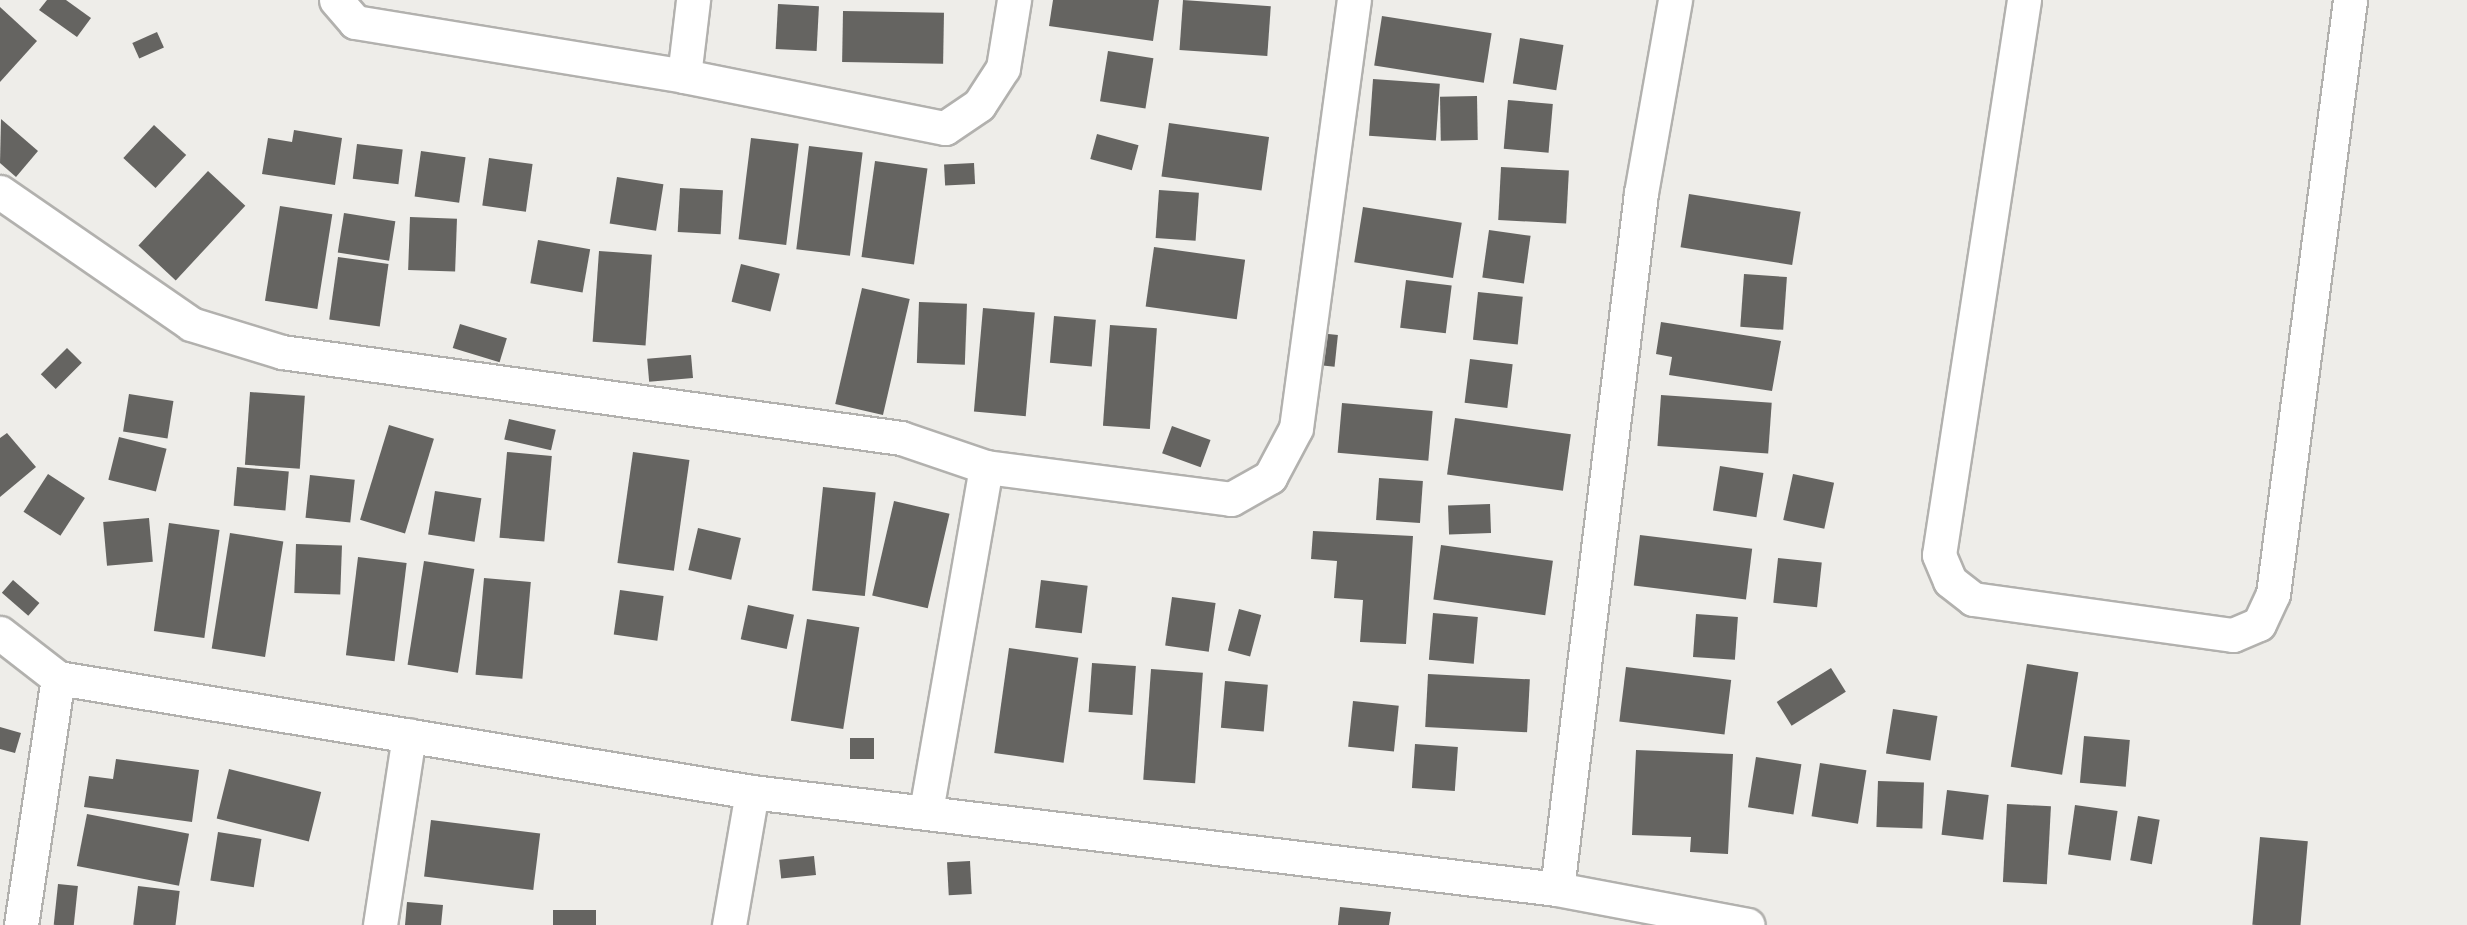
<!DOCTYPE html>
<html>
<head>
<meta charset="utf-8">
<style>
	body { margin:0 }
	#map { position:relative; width:2467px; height:925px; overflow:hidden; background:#eeede9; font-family:"Source Sans 3",sans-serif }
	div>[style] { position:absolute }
	.building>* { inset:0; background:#656461; transform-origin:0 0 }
	.roads { filter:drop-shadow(2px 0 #b2b1ae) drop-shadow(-2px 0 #b2b1ae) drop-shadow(0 2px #b2b1ae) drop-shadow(0 -2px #b2b1ae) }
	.minor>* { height:33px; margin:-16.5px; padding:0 16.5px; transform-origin:16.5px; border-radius:16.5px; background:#fff }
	span { translate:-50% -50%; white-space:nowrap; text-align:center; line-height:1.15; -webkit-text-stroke:6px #eeede9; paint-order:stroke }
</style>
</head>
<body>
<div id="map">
	<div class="building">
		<i style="clip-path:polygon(47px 0,66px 0,91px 18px,77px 37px,39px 10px)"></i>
		<i style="clip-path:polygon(1053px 0,1159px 0,1153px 41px,1049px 26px)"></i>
		<i style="left:1183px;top:0;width:88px;height:50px;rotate:4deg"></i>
		<i style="left:778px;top:4px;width:41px;height:45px;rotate:3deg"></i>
		<i style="clip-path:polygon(0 7px,37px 41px,0 82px)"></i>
		<i style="left:843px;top:11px;width:101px;height:51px;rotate:1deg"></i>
		<i style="left:1382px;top:16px;width:111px;height:50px;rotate:9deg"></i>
		<i style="left:157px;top:32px;width:17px;height:27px;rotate:66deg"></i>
		<i style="left:1520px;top:38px;width:44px;height:46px;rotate:9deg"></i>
		<i style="left:1108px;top:51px;width:46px;height:51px;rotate:9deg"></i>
		<i style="left:1373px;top:79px;width:67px;height:57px;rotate:4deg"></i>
		<i style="left:1477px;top:96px;width:44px;height:37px;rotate:89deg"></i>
		<i style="left:1508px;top:100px;width:45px;height:49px;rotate:5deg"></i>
		<i style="clip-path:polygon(1px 119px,38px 151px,16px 177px,0 163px)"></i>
		<i style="left:1169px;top:123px;width:101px;height:54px;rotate:8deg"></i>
		<i style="left:154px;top:125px;width:44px;height:45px;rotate:43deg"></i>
		<i style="clip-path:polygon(294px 130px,342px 138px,335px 185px,262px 174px,268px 138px,292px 142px)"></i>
		<i style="left:1097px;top:134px;width:43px;height:26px;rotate:15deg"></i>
		<i style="left:751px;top:138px;width:48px;height:102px;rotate:7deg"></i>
		<i style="left:357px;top:144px;width:46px;height:35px;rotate:7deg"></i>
		<i style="left:809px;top:146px;width:54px;height:104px;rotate:7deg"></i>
		<i style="left:421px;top:151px;width:45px;height:46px;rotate:8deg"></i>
		<i style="left:489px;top:158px;width:44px;height:48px;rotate:8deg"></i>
		<i style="left:875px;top:161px;width:53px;height:97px;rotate:8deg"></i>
		<i style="left:974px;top:163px;width:21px;height:30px;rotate:87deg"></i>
		<i style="left:1501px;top:167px;width:68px;height:53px;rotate:3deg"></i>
		<i style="left:208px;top:171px;width:51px;height:102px;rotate:43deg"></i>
		<i style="left:617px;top:177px;width:47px;height:47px;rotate:9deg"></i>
		<i style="left:680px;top:188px;width:43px;height:44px;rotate:3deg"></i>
		<i style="left:1159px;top:190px;width:40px;height:48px;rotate:4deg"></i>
		<i style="left:1689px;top:194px;width:113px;height:54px;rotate:9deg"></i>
		<i style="left:280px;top:206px;width:53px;height:96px;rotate:9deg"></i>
		<i style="left:1363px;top:207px;width:100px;height:56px;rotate:9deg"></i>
		<i style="left:344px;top:213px;width:52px;height:40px;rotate:9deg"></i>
		<i style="left:410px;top:217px;width:47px;height:53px;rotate:2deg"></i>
		<i style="left:1489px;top:230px;width:42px;height:48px;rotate:8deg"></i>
		<i style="left:538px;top:240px;width:53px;height:44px;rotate:10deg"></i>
		<i style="left:1154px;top:247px;width:92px;height:60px;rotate:8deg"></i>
		<i style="left:599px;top:251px;width:53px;height:91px;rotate:4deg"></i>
		<i style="left:338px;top:257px;width:51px;height:63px;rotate:8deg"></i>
		<i style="left:741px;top:264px;width:40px;height:39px;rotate:14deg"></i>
		<i style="left:1744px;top:274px;width:43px;height:53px;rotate:4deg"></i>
		<i style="left:1406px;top:280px;width:46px;height:48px;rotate:7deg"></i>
		<i style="left:862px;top:288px;width:49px;height:119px;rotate:13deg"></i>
		<i style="left:1478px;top:292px;width:45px;height:48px;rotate:6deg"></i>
		<i style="left:919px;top:302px;width:48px;height:61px;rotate:2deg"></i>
		<i style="left:983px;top:308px;width:52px;height:104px;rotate:5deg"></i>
		<i style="left:1054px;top:316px;width:42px;height:47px;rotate:5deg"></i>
		<i style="clip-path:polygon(1661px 322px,1781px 341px,1772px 391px,1669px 375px,1672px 357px,1656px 354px)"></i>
		<i style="left:460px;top:324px;width:49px;height:25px;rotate:17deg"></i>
		<i style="left:1110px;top:325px;width:47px;height:101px;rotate:4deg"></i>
		<i style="left:1319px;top:333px;width:19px;height:32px;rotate:6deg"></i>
		<i style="left:67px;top:348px;width:21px;height:37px;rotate:45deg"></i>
		<i style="left:691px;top:355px;width:23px;height:44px;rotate:85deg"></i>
		<i style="left:1470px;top:359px;width:43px;height:44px;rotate:7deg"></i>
		<i style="left:250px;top:392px;width:55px;height:73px;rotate:4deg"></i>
		<i style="left:129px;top:394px;width:45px;height:38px;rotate:9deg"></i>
		<i style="left:1661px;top:395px;width:111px;height:51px;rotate:4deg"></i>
		<i style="left:1342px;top:403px;width:91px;height:50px;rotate:5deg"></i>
		<i style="left:1455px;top:418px;width:117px;height:57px;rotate:8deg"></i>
		<i style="left:509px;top:419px;width:48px;height:21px;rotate:13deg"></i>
		<i style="left:389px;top:425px;width:47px;height:99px;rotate:17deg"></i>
		<i style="left:1172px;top:426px;width:41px;height:29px;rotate:20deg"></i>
		<i style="clip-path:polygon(7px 433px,36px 467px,0 497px,0 438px)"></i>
		<i style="left:119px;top:437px;width:49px;height:44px;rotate:14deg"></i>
		<i style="left:507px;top:452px;width:45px;height:86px;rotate:5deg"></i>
		<i style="left:633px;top:452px;width:57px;height:112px;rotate:8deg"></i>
		<i style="left:1720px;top:466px;width:44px;height:45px;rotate:9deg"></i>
		<i style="left:237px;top:467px;width:52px;height:39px;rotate:5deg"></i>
		<i style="left:48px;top:474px;width:44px;height:45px;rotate:33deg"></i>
		<i style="left:1793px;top:474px;width:42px;height:47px;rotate:12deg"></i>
		<i style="left:310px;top:475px;width:45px;height:43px;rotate:6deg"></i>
		<i style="left:1379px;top:478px;width:44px;height:42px;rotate:4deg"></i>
		<i style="left:823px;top:487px;width:53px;height:104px;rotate:6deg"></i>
		<i style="left:435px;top:491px;width:47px;height:44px;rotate:9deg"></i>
		<i style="left:894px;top:501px;width:57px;height:97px;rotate:13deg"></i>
		<i style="left:1490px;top:504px;width:29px;height:42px;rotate:88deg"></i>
		<i style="left:149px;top:518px;width:44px;height:46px;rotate:85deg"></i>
		<i style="left:169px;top:523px;width:51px;height:109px;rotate:8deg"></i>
		<i style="left:698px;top:528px;width:44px;height:43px;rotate:13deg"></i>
		<i style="clip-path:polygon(1313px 531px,1413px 536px,1406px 644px,1360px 642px,1363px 600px,1334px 598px,1337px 561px,1311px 559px)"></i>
		<i style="left:230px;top:533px;width:54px;height:117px;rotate:9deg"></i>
		<i style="left:1640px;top:535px;width:113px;height:51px;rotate:7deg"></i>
		<i style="left:296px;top:544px;width:46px;height:49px;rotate:2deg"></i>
		<i style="left:1441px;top:545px;width:113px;height:55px;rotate:8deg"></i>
		<i style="left:358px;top:557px;width:49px;height:99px;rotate:7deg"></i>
		<i style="left:1778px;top:558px;width:44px;height:45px;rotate:6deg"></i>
		<i style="left:424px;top:561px;width:51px;height:105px;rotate:9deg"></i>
		<i style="left:484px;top:578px;width:47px;height:97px;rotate:5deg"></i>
		<i style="left:13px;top:580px;width:35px;height:17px;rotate:41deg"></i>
		<i style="left:1041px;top:580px;width:47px;height:48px;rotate:7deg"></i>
		<i style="left:620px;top:590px;width:44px;height:45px;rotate:8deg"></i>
		<i style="left:1172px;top:597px;width:44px;height:49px;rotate:8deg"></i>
		<i style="left:748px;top:605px;width:47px;height:35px;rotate:12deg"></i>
		<i style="left:1239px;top:609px;width:23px;height:43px;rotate:15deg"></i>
		<i style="left:1433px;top:613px;width:45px;height:47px;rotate:5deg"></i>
		<i style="left:1696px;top:614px;width:42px;height:43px;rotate:4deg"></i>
		<i style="left:807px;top:619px;width:53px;height:103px;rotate:9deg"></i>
		<i style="left:1009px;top:648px;width:70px;height:106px;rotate:8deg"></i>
		<i style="left:1092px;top:663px;width:44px;height:49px;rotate:4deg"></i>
		<i style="left:2027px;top:664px;width:52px;height:104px;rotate:9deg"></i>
		<i style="left:1626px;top:667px;width:106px;height:55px;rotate:7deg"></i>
		<i style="left:1831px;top:668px;width:28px;height:64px;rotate:58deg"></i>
		<i style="left:1151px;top:669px;width:52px;height:111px;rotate:4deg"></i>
		<i style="left:1428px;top:674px;width:102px;height:53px;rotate:3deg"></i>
		<i style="left:1225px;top:681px;width:43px;height:47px;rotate:5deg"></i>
		<i style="left:1353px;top:701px;width:46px;height:46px;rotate:6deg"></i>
		<i style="left:1893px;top:709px;width:45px;height:45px;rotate:9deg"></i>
		<i style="clip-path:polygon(0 727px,21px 733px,15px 753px,0 749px)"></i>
		<i style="left:2084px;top:736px;width:46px;height:47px;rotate:5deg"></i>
		<i style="left:850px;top:738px;width:24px;height:21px"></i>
		<i style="left:1415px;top:744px;width:43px;height:44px;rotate:4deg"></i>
		<i style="clip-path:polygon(1636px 750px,1733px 754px,1728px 854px,1690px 852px,1691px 837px,1632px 835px)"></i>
		<i style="left:1756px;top:757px;width:46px;height:51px;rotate:9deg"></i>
		<i style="clip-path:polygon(116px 759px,199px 770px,192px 822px,84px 807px,89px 776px,113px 779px)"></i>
		<i style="left:1820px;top:763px;width:47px;height:54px;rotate:9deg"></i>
		<i style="left:229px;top:769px;width:95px;height:51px;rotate:14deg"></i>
		<i style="left:1878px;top:781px;width:46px;height:46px;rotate:2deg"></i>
		<i style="left:1947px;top:790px;width:42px;height:45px;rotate:7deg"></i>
		<i style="left:2007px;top:804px;width:44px;height:78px;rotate:3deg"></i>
		<i style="left:2075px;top:805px;width:43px;height:50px;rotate:8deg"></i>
		<i style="left:87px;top:814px;width:104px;height:53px;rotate:11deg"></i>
		<i style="left:2138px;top:816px;width:22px;height:45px;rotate:10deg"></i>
		<i style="left:431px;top:820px;width:110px;height:57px;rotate:7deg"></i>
		<i style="left:218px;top:832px;width:44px;height:49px;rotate:9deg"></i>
		<i style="left:2260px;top:837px;width:48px;height:88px;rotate:5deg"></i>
		<i style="left:814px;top:856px;width:19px;height:35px;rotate:84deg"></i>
		<i style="left:970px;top:861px;width:33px;height:23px;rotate:87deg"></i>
		<i style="left:58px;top:884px;width:20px;height:41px;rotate:6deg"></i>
		<i style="left:138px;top:886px;width:42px;height:39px;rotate:7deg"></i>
		<i style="clip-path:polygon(407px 902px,443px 905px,441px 925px,405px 925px)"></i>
		<i style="clip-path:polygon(1340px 907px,1391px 912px,1389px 925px,1338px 925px)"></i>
		<i style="left:553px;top:910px;width:43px;height:15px"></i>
	</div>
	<div class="roads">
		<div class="minor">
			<i style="left:336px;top:0;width:29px;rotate:49deg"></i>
			<i style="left:355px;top:22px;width:333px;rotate:9.3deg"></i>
			<i style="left:684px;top:76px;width:266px;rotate:11.3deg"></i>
			<i style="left:945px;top:128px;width:41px;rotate:-34.1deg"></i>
			<i style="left:979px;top:105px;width:44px;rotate:-57deg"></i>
			<i style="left:1003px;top:68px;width:69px;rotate:-80.8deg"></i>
			<i style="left:2024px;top:0;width:561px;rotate:98.71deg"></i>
			<i style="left:1939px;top:555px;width:28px;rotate:67deg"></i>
			<i style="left:1950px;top:581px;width:29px;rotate:38deg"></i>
			<i style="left:1973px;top:599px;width:262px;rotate:7.9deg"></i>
			<i style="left:2233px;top:635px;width:28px;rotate:-23deg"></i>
			<i style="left:2259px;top:624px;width:33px;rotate:-65deg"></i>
			<i style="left:2273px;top:594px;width:599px;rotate:-82.61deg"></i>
			<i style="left:684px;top:76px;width:77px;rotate:-83.2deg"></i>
			<i style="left:0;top:192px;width:232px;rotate:34.6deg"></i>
			<i style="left:191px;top:324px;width:95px;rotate:17.1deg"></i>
			<i style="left:282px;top:352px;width:625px;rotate:7.91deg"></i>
			<i style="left:901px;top:438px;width:90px;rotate:18.8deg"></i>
			<i style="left:986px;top:467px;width:247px;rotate:7.4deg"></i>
			<i style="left:1231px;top:499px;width:45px;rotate:-29.4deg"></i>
			<i style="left:1270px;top:477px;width:55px;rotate:-62deg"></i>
			<i style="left:1296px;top:428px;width:432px;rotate:-82.3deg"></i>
			<i style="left:0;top:633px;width:73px;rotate:37.8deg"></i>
			<i style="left:58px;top:678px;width:703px;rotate:9.33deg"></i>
			<i style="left:752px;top:792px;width:811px;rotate:6.87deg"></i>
			<i style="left:1557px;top:889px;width:194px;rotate:10.7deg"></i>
			<i style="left:926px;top:811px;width:349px;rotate:-80.1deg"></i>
			<i style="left:1557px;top:889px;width:701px;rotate:-83.12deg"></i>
			<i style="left:1641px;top:193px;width:196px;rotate:-80deg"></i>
			<i style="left:21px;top:925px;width:250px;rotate:-81.5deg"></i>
			<i style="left:380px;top:925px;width:192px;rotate:-81.3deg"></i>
			<i style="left:729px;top:925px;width:135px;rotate:-80.2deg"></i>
		</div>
	</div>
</div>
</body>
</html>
